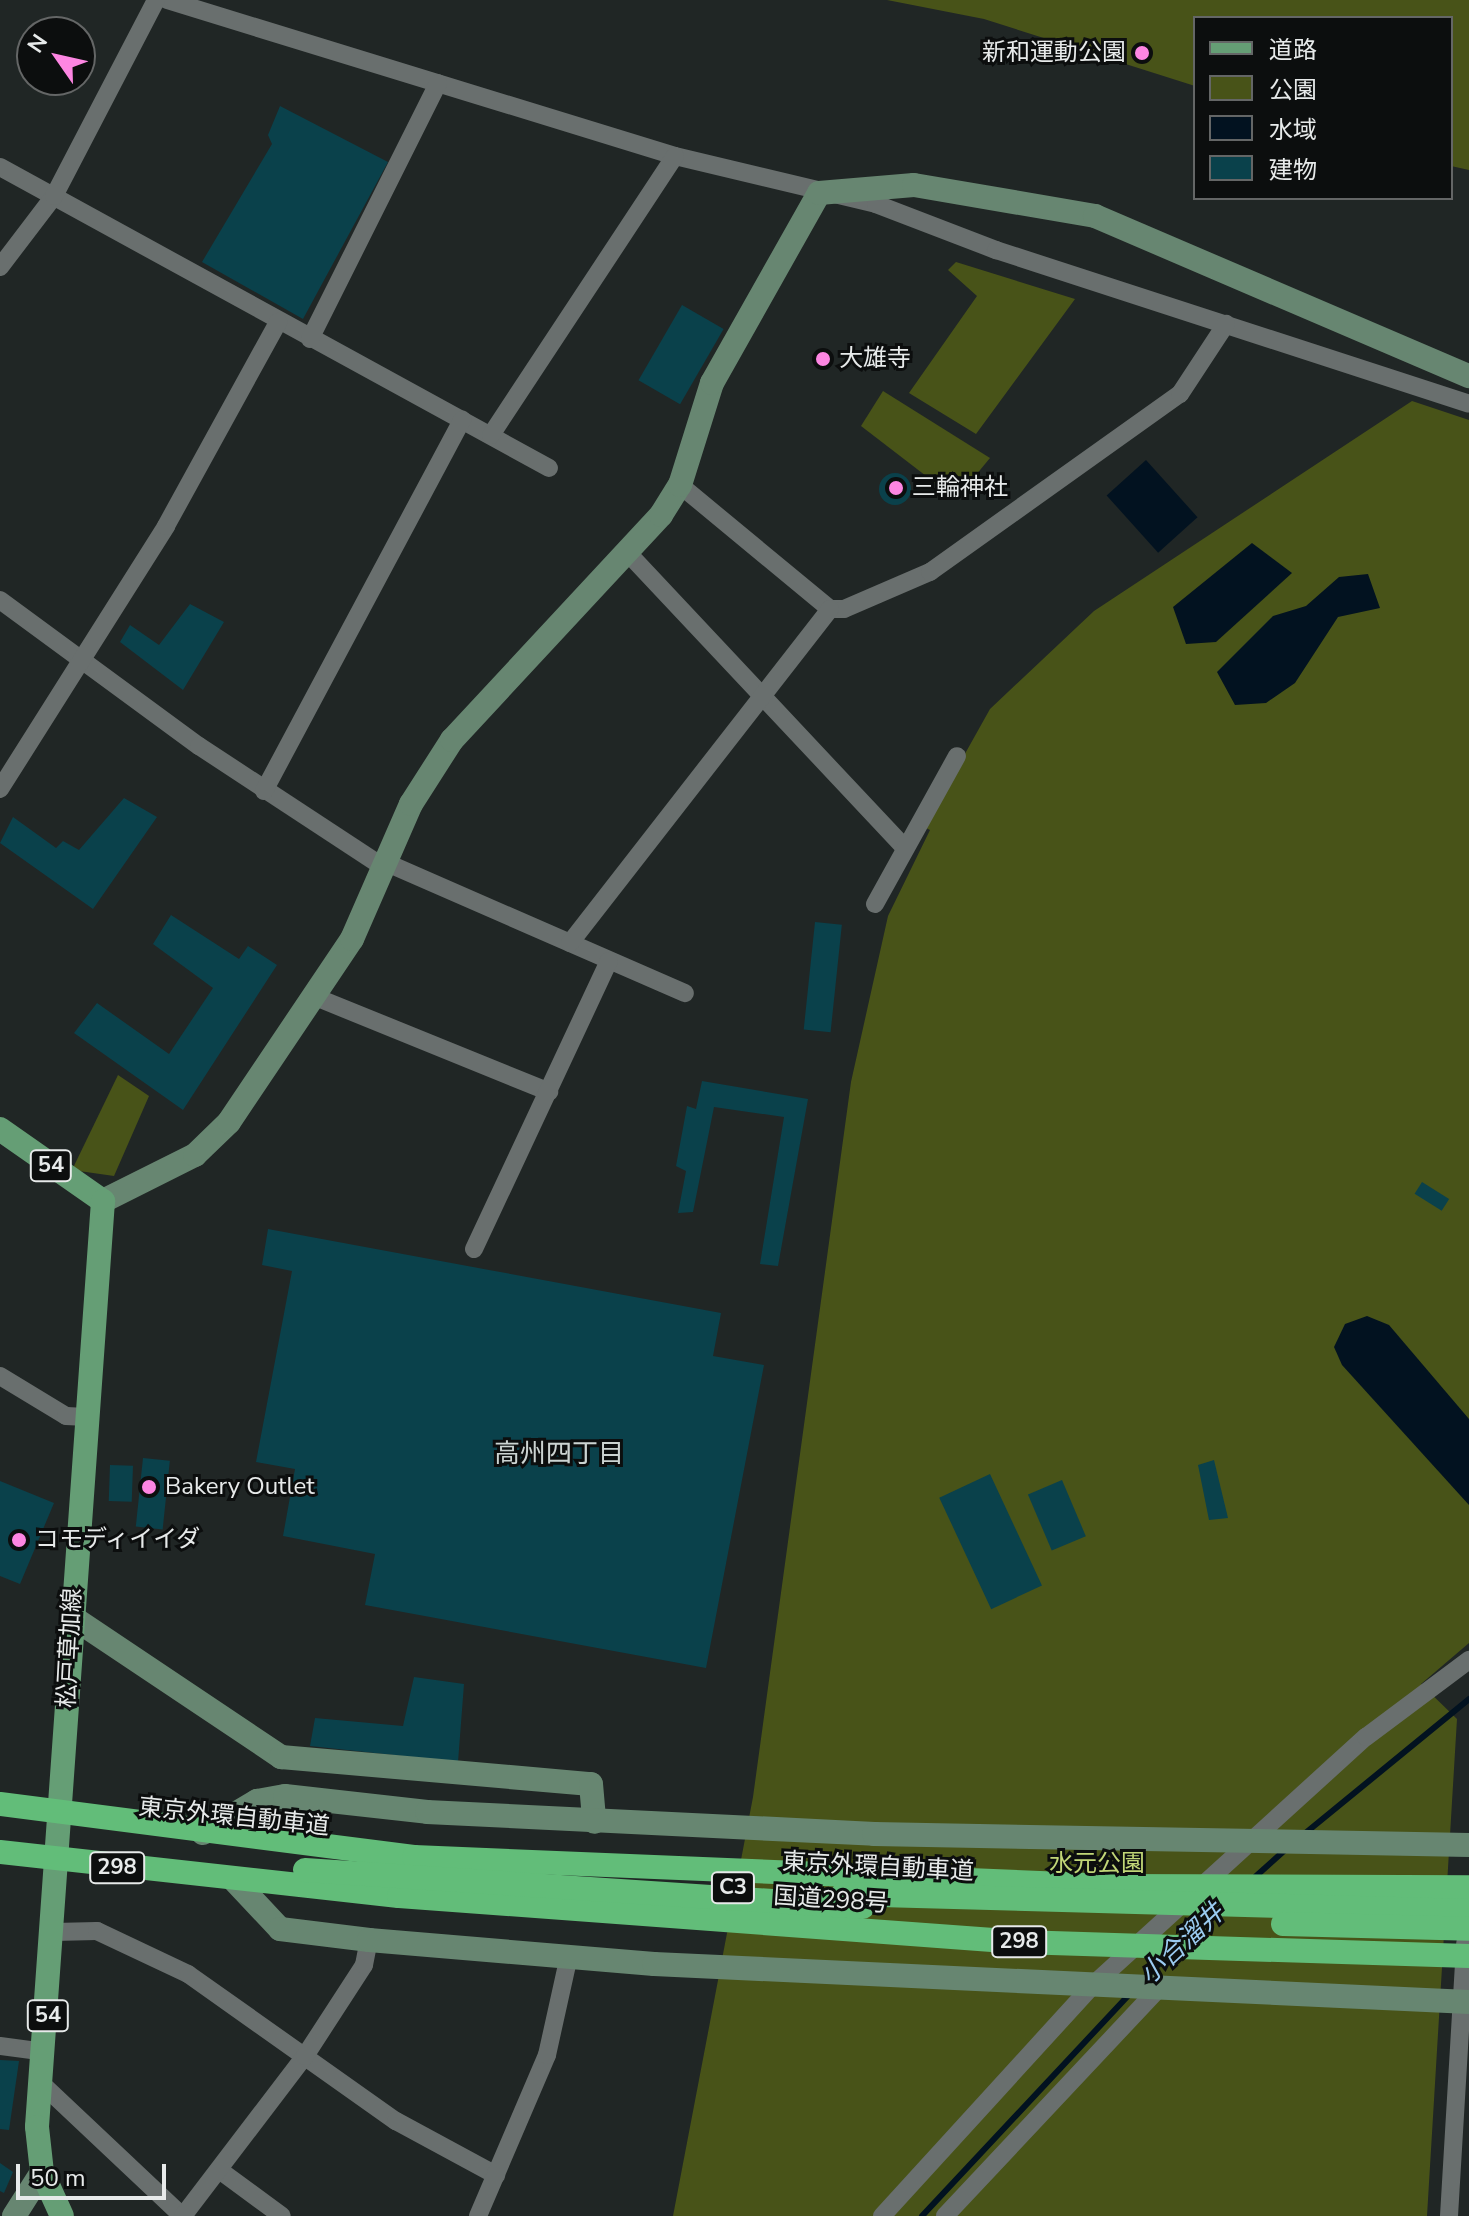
<!DOCTYPE html>
<html>
<head>
<meta charset="utf-8">
<style>
	body { margin:0 }
	#map { position:relative; width:1469px; height:2216px; overflow:hidden; background:#202625; font-family:"Nunito Sans","Noto Sans JP",sans-serif }
	div>[style] { position:absolute }
	.green>* { inset:0; background:#485318 }
	.water>* { inset:0; background:#021220; transform-origin:0 0 }
	.stream>* { height:6px; margin:-3px; padding:0 3px; transform-origin:3px; border-radius:3px; background:#021220 }
	.building>* { inset:0; background:#0a414b; transform-origin:0 0 }
	.round { border-radius:50% }
	.street>* { height:18px; margin:-9px; padding:0 9px; transform-origin:9px; border-radius:9px; background:#696f6e }
	.secondary>* { height:24px; margin:-12px; padding:0 12px; transform-origin:12px; border-radius:12px; background:#678671 }
	.primary>* { height:24px; margin:-12px; padding:0 12px; transform-origin:12px; border-radius:12px; background:#659e75 }
	.highway>* { height:24px; margin:-12px; padding:0 12px; transform-origin:12px; border-radius:12px; background:#62bd79 }
	.dots>* { width:22px; height:22px; translate:-50% -50%; box-sizing:border-box; border:4px solid #0c0e0e; border-radius:50% }
	span { translate:-50% -50%; white-space:nowrap; text-align:center; line-height:1.15; -webkit-text-stroke:6px #0c0e0e; paint-order:stroke }
	.shield-label span { padding:2px 6px; background:#0c0e0e; border:2px solid; border-radius:6px; -webkit-text-stroke-width:0 }
	.shield-label { font-size:22px; color:#e7eaea; font-weight:700 }
	.poi-label { font-size:24px; color:#e7eaea }
	.right { translate:-100% -50%; text-align:right }
	.left { translate:0 -50%; text-align:left }
	.street-label { font-size:24px; color:#e7eaea }
	.park-label { font-size:24px; color:#c1d677 }
	.neighbourhood-label { font-size:26px; color:#ccd4d2 }
	.water-label { font-size:26px; color:#9bcbf1; font-style:italic }
	.legend { position:absolute; left:1193px; top:16px; width:260px; height:184px; box-sizing:border-box; background:#0c0e0e; border:2px solid #646666; margin:0; padding:10px 14px; list-style:none; font-size:24px; color:#e7eaea }
	.legend li { display:flex; align-items:center; gap:16px; height:40px }
	.legend b { width:40px; border:2px solid #646666 }
	.north { position:absolute; left:16px; top:16px; width:80px; height:80px; box-sizing:border-box; background:#0c0e0e; border:2px solid #646666; border-radius:50%; rotate:304deg; font-size:22px; font-weight:700; line-height:32px; text-align:center; color:#e7eaea }
	.north::after { content:''; display:block; margin:auto; width:28px; height:36px; background:#fd86e2; clip-path:polygon(50% 0,100% 100%,50% 72%,0 100%) }
	.scale { position:absolute; left:16px; top:2164px; width:150px; height:36px; box-sizing:border-box; border:4px solid #e7eaea; border-top:0; padding-left:10px; font-size:24px; line-height:28px; white-space:nowrap; color:#e7eaea; -webkit-text-stroke:6px #0c0e0e; paint-order:stroke }
</style>
</head>
<body>
<div id="map">
	<div class="green">
		<i style="clip-path:polygon(887px 0,1469px 0,1469px 170px,1451px 166px,1451px 18px,1195px 18px,1195px 86px,984px 19px)"></i>
		<i style="clip-path:polygon(956px 262px,1075px 299px,976px 434px,909px 393px,977px 296px,948px 270px)"></i>
		<i style="clip-path:polygon(883px 391px,990px 458px,956px 499px,861px 426px)"></i>
		<i style="clip-path:polygon(1412px 401px,1469px 420px,1469px 1643px,1421px 1684px,1457px 1719px,1427px 2216px,673px 2216px,753px 1797px,851px 1082px,888px 916px,930px 830px,924px 827px,990px 709px,1094px 611px)"></i>
		<i style="clip-path:polygon(118px 1075px,149px 1096px,114px 1176px,72px 1170px)"></i>
	</div>
	<div class="water">
		<i style="left:1146px;top:460px;width:77px;height:53px;rotate:48deg"></i>
		<i style="clip-path:polygon(1252px 543px,1292px 573px,1216px 642px,1186px 644px,1173px 607px)"></i>
		<i style="clip-path:polygon(1368px 574px,1380px 608px,1338px 617px,1295px 683px,1266px 703px,1235px 705px,1217px 672px,1273px 616px,1306px 606px,1339px 577px)"></i>
		<i style="clip-path:polygon(1367px 1316px,1389px 1325px,1469px 1419px,1469px 1505px,1342px 1365px,1334px 1347px,1345px 1324px)"></i>
	</div>
	<div class="stream">
		<i style="left:1303px;top:1835px;width:215px;rotate:-39.3deg"></i>
		<i style="left:1255px;top:1877px;width:40px;rotate:-42deg"></i>
		<i style="left:1186px;top:1939px;width:42px;rotate:-42.1deg"></i>
		<i style="left:1143px;top:1980px;width:37px;rotate:-45deg"></i>
		<i style="left:922px;top:2216px;width:304px;rotate:-46.9deg"></i>
	</div>
	<div class="building">
		<i style="clip-path:polygon(280px 106px,388px 162px,303px 319px,202px 262px,272px 144px,268px 135px)"></i>
		<i style="left:682px;top:305px;width:48px;height:87px;rotate:30deg"></i>
		<i class="round" style="left:879px;top:473px;width:32px;height:32px"></i>
		<i style="clip-path:polygon(190px 604px,224px 622px,183px 690px,120px 642px,130px 625px,159px 645px)"></i>
		<i style="clip-path:polygon(124px 798px,157px 817px,93px 909px,0 843px,13px 817px,56px 848px,63px 841px,79px 850px)"></i>
		<i style="clip-path:polygon(171px 915px,239px 959px,248px 946px,277px 965px,183px 1110px,74px 1033px,97px 1003px,169px 1054px,213px 988px,153px 944px)"></i>
		<i style="left:815px;top:922px;width:27px;height:108px;rotate:6deg"></i>
		<i style="clip-path:polygon(702px 1081px,808px 1099px,778px 1266px,760px 1264px,784px 1117px,714px 1107px,693px 1212px,678px 1213px,686px 1171px,676px 1166px,687px 1106px,696px 1109px)"></i>
		<i style="left:1422px;top:1182px;width:32px;height:14px;rotate:32deg"></i>
		<i style="clip-path:polygon(268px 1229px,721px 1313px,713px 1356px,764px 1365px,706px 1668px,365px 1605px,375px 1554px,283px 1536px,295px 1469px,256px 1462px,292px 1271px,262px 1265px)"></i>
		<i style="left:143px;top:1458px;width:27px;height:69px;rotate:6deg"></i>
		<i style="clip-path:polygon(1214px 1460px,1228px 1518px,1209px 1520px,1198px 1465px)"></i>
		<i style="left:110px;top:1465px;width:23px;height:36px;rotate:2deg"></i>
		<i style="left:990px;top:1474px;width:123px;height:56px;rotate:65deg"></i>
		<i style="left:1062px;top:1480px;width:61px;height:37px;rotate:67deg"></i>
		<i style="clip-path:polygon(0 1481px,54px 1503px,20px 1584px,0 1576px)"></i>
		<i style="clip-path:polygon(414px 1677px,464px 1684px,458px 1762px,310px 1746px,315px 1718px,403px 1726px)"></i>
		<i style="clip-path:polygon(0 2060px,19px 2061px,9px 2130px,0 2129px)"></i>
		<i style="clip-path:polygon(0 2163px,13px 2172px,4px 2193px,0 2191px)"></i>
	</div>
	<div class="street">
		<i style="left:167px;top:0;width:531px;rotate:17.07deg"></i>
		<i style="left:675px;top:156px;width:207px;rotate:13.4deg"></i>
		<i style="left:876px;top:204px;width:129px;rotate:21deg"></i>
		<i style="left:996px;top:250px;width:497px;rotate:18deg"></i>
		<i style="left:0;top:167px;width:626px;rotate:28.73deg"></i>
		<i style="left:0;top:267px;width:89px;rotate:-52.7deg"></i>
		<i style="left:54px;top:196px;width:221px;rotate:-62.5deg"></i>
		<i style="left:310px;top:339px;width:286px;rotate:-63.4deg"></i>
		<i style="left:491px;top:435px;width:334px;rotate:-56.6deg"></i>
		<i style="left:680px;top:485px;width:195px;rotate:39.6deg"></i>
		<i style="left:830px;top:609px;width:14px"></i>
		<i style="left:844px;top:609px;width:94px;rotate:-23.3deg"></i>
		<i style="left:930px;top:572px;width:307px;rotate:-35.5deg"></i>
		<i style="left:1180px;top:394px;width:84px;rotate:-56.7deg"></i>
		<i style="left:627px;top:552px;width:403px;rotate:46.8deg"></i>
		<i style="left:0;top:600px;width:247px;rotate:36.3deg"></i>
		<i style="left:199px;top:746px;width:222px;rotate:33.3deg"></i>
		<i style="left:0;top:789px;width:311px;rotate:-57.7deg"></i>
		<i style="left:166px;top:526px;width:233px;rotate:-61.2deg"></i>
		<i style="left:264px;top:791px;width:421px;rotate:-61.9deg"></i>
		<i style="left:387px;top:863px;width:325px;rotate:23.6deg"></i>
		<i style="left:875px;top:904px;width:169px;rotate:-61deg"></i>
		<i style="left:570px;top:943px;width:423px;rotate:-52.1deg"></i>
		<i style="left:313px;top:996px;width:255px;rotate:22.1deg"></i>
		<i style="left:474px;top:1249px;width:318px;rotate:-64.9deg"></i>
		<i style="left:0;top:1376px;width:77px;rotate:31.2deg"></i>
		<i style="left:66px;top:1416px;width:21px;rotate:3deg"></i>
		<i style="left:54px;top:1932px;width:43px;rotate:-1.3deg"></i>
		<i style="left:97px;top:1931px;width:101px;rotate:25.3deg"></i>
		<i style="left:188px;top:1974px;width:255px;rotate:35.3deg"></i>
		<i style="left:396px;top:2121px;width:114px;rotate:28.4deg"></i>
		<i style="left:0;top:2046px;width:45px;rotate:7.6deg"></i>
		<i style="left:41px;top:2083px;width:194px;rotate:43.3deg"></i>
		<i style="left:222px;top:2172px;width:74px;rotate:36.3deg"></i>
		<i style="left:183px;top:2216px;width:201px;rotate:-52.7deg"></i>
		<i style="left:305px;top:2056px;width:108px;rotate:-57deg"></i>
		<i style="left:364px;top:1965px;width:25px;rotate:-79deg"></i>
		<i style="left:478px;top:2216px;width:175px;rotate:-66.8deg"></i>
		<i style="left:547px;top:2055px;width:101px;rotate:-77.5deg"></i>
		<i style="left:882px;top:2216px;width:313px;rotate:-47.6deg"></i>
		<i style="left:1093px;top:1985px;width:369px;rotate:-42.3deg"></i>
		<i style="left:1366px;top:1737px;width:129px;rotate:-36.8deg"></i>
		<i style="left:945px;top:2216px;width:310px;rotate:-46.8deg"></i>
		<i style="left:1449px;top:2216px;width:273px;rotate:-86.6deg"></i>
	</div>
	<div class="secondary">
		<i style="left:103px;top:1201px;width:103px;rotate:-26.6deg"></i>
		<i style="left:195px;top:1155px;width:47px;rotate:-44.1deg"></i>
		<i style="left:229px;top:1122px;width:220px;rotate:-56.1deg"></i>
		<i style="left:352px;top:939px;width:147px;rotate:-66.4deg"></i>
		<i style="left:411px;top:804px;width:76px;rotate:-57.4deg"></i>
		<i style="left:452px;top:740px;width:307px;rotate:-47.1deg"></i>
		<i style="left:661px;top:515px;width:36px;rotate:-58deg"></i>
		<i style="left:680px;top:485px;width:107px;rotate:-72.6deg"></i>
		<i style="left:712px;top:383px;width:218px;rotate:-60.6deg"></i>
		<i style="left:819px;top:193px;width:95px;rotate:-4.8deg"></i>
		<i style="left:914px;top:185px;width:184px;rotate:9.7deg"></i>
		<i style="left:1095px;top:216px;width:407px;rotate:23.2deg"></i>
		<i style="left:72px;top:1617px;width:252px;rotate:33.8deg"></i>
		<i style="left:281px;top:1757px;width:311px;rotate:5deg"></i>
		<i style="left:591px;top:1784px;width:38px;rotate:85deg"></i>
		<i style="left:203px;top:1833px;width:63px;rotate:-30.7deg"></i>
		<i style="left:257px;top:1801px;width:28px;rotate:-10deg"></i>
		<i style="left:285px;top:1796px;width:143px;rotate:6.4deg"></i>
		<i style="left:427px;top:1812px;width:448px;rotate:2.8deg"></i>
		<i style="left:874px;top:1834px;width:595px;rotate:1.06deg"></i>
		<i style="left:234px;top:1880px;width:67px;rotate:46.8deg"></i>
		<i style="left:280px;top:1929px;width:90px;rotate:7deg"></i>
		<i style="left:369px;top:1940px;width:286px;rotate:4.8deg"></i>
		<i style="left:654px;top:1964px;width:816px;rotate:2.67deg"></i>
		<i style="left:14px;top:2216px;width:52px;rotate:-57.5deg"></i>
	</div>
	<div class="primary">
		<i style="left:0;top:1129px;width:126px;rotate:35deg"></i>
		<i style="left:103px;top:1201px;width:928px;rotate:94.08deg"></i>
		<i style="left:37px;top:2127px;width:45px;rotate:83.7deg"></i>
		<i style="left:42px;top:2172px;width:48px;rotate:65.6deg"></i>
	</div>
	<div class="highway">
		<i style="left:0;top:1804px;width:417px;rotate:7.3deg"></i>
		<i style="left:414px;top:1857px;width:699px;rotate:2.38deg"></i>
		<i style="left:1112px;top:1886px;width:357px;rotate:0.2deg"></i>
		<i style="left:0;top:1852px;width:401px;rotate:6.3deg"></i>
		<i style="left:399px;top:1896px;width:623px;rotate:4.24deg"></i>
		<i style="left:1020px;top:1942px;width:449px;rotate:1.8deg"></i>
		<i style="left:305px;top:1870px;width:559px;rotate:3.79deg"></i>
		<i style="left:843px;top:1894px;width:626px;rotate:1.56deg"></i>
		<i style="left:1283px;top:1924px;width:186px;rotate:1.5deg"></i>
	</div>
	<div class="dots">
		<i style="left:1142px;top:53px;background:#fd86e2"></i>
		<i style="left:823px;top:359px;background:#fd86e2"></i>
		<i style="left:896px;top:488px;background:#fd86e2"></i>
		<i style="left:149px;top:1487px;background:#fd86e2"></i>
		<i style="left:19px;top:1540px;background:#fd86e2"></i>
	</div>
	<div class="shield-label">
		<span style="left:51px;top:1166px">54</span>
		<span style="left:117px;top:1868px">298</span>
		<span style="left:733px;top:1888px">C3</span>
		<span style="left:1019px;top:1942px">298</span>
		<span style="left:48px;top:2016px">54</span>
	</div>
	<div class="poi-label">
		<span class="right" style="left:1126px;top:53px">新和運動公園</span>
		<span class="left" style="left:839px;top:359px">大雄寺</span>
		<span class="left" style="left:912px;top:488px">三輪神社</span>
		<span class="left" style="left:165px;top:1487px">Bakery Outlet</span>
		<span class="left" style="left:35px;top:1540px">コモディイイダ</span>
	</div>
	<div class="street-label">
		<span style="left:70px;top:1648px;rotate:-87deg">松戸草加線</span>
		<span style="left:234px;top:1817px;rotate:6deg">東京外環自動車道</span>
		<span style="left:878px;top:1867px;rotate:3deg">東京外環自動車道</span>
		<span style="left:831px;top:1900px;rotate:4deg">国道298号</span>
	</div>
	<div class="park-label">
		<span style="left:1097px;top:1864px">水元公園</span>
	</div>
	<div class="neighbourhood-label">
		<span style="left:559px;top:1454px">高州四丁目</span>
	</div>
	<div class="water-label">
		<span style="left:1182px;top:1944px;rotate:-43deg">小合溜井</span>
	</div>
	<ul class="legend">
	<li><b style="height:10px;background:#659e75"></b>道路</li>
	<li><b style="height:22px;background:#485318"></b>公園</li>
	<li><b style="height:22px;background:#021220"></b>水域</li>
	<li><b style="height:22px;background:#0a414b"></b>建物</li>
	</ul>
	<div class="north">N</div>
	<div class="scale">50 m</div>
</div>
</body>
</html>
